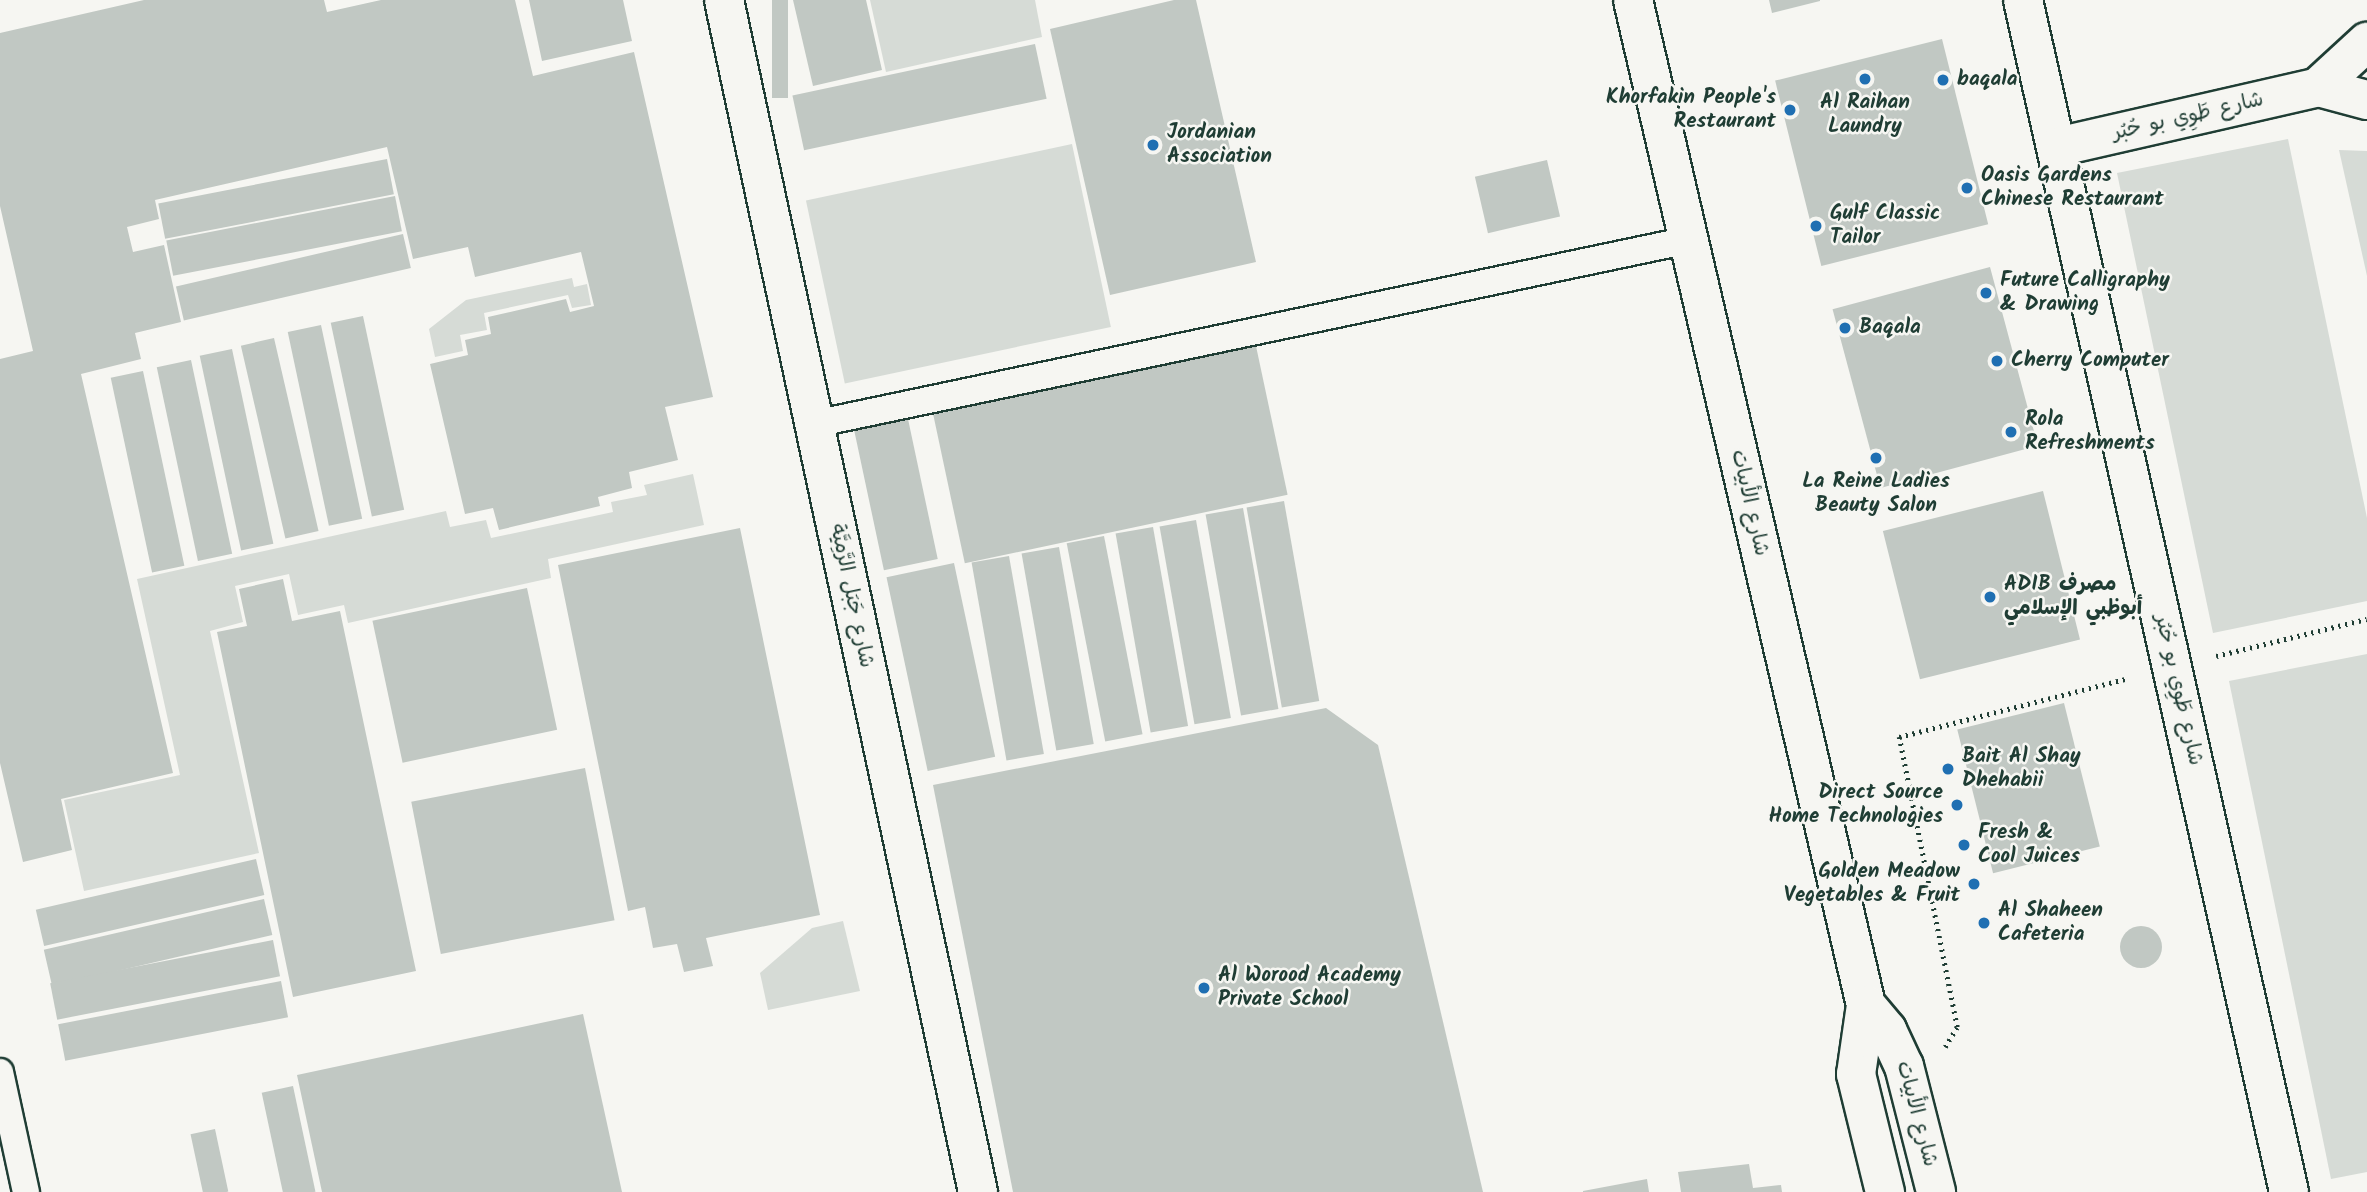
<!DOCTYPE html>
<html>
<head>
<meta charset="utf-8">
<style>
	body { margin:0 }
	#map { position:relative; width:2367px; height:1192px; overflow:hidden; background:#f6f6f2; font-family:Kalam,"Playpen Sans Arabic",sans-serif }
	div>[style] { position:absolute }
	.green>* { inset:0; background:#d6dbd6; transform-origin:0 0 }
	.building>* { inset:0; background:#c1c8c3; transform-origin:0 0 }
	.round { border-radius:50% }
	.path>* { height:4.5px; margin-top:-2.25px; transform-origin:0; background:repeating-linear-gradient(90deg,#1f3d34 0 2px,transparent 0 7px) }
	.roads { filter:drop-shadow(2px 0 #1f3d34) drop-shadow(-2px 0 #1f3d34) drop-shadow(0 2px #1f3d34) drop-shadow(0 -2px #1f3d34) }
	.lane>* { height:26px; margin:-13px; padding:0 13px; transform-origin:13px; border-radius:13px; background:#f6f6f2 }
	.street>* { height:38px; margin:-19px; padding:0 19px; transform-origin:19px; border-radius:19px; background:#f6f6f2 }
	.dots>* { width:19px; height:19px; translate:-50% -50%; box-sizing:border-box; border:4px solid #f6f6f2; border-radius:50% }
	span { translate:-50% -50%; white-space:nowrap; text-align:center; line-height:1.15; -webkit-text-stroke:5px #f6f6f2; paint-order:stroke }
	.poi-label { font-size:21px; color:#1f3d34; font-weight:700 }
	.left { translate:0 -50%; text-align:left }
	.right { translate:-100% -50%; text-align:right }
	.street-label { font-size:21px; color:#1f3d34 }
</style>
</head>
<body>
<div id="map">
	<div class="green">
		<i style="clip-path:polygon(870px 0,1035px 0,1042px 37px,886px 72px)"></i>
		<i style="clip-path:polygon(2288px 139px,2367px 518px,2367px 601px,2213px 633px,2117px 173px)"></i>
		<i style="left:1072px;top:144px;width:187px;height:272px;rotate:78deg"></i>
		<i style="clip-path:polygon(2339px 150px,2367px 151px,2367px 276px)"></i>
		<i style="clip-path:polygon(572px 278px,574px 287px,587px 284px,591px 305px,572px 308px,568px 295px,484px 313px,487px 330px,460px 335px,463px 351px,435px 357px,429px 329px,466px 300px)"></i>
		<i style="clip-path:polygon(693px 474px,704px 525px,548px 559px,551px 578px,348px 623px,344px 605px,298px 615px,289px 574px,235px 586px,243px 622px,210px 631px,259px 853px,84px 891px,64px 800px,180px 775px,137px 579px,446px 511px,450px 527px,486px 520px,491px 538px,613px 512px,611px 502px,647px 495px,644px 485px)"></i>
		<i style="clip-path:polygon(2367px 654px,2367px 1172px,2331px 1179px,2229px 681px)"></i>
		<i style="clip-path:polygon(843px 921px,860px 991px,768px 1010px,760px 973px,812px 928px)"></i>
	</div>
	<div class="building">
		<i style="clip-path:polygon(144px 0,324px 0,327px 12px,381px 0,515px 0,533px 76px,634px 52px,713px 397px,665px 407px,678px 460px,629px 472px,632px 488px,598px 497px,600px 506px,499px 530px,493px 508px,465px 514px,430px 364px,468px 355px,465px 340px,491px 334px,488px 317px,566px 299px,570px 312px,594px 306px,581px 252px,475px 277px,468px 247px,413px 259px,387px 147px,155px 200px,159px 219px,127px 227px,133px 252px,164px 245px,181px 322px,135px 333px,141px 359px,81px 374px,173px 773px,61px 799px,72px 850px,23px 862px,0 763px,0 359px,33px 351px,0 206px,0 33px)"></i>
		<i style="clip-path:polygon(529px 0,623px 0,632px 41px,542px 61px)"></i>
		<i style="left:772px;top:0;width:16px;height:98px"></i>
		<i style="clip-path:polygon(793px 0,866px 0,882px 70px,813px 86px)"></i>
		<i style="clip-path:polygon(1174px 0,1196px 0,1256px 262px,1110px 295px,1050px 29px)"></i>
		<i style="clip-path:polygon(1769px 0,1820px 0,1820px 1px,1772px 13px)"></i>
		<i style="left:1942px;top:39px;width:191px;height:172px;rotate:76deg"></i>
		<i style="left:1035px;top:44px;width:56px;height:248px;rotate:78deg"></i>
		<i style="left:387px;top:159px;width:36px;height:233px;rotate:79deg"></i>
		<i style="left:1547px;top:160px;width:58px;height:74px;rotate:77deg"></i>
		<i style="left:395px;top:196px;width:36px;height:233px;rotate:79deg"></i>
		<i style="left:403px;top:234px;width:35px;height:233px;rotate:77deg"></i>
		<i style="left:1990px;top:267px;width:185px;height:163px;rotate:75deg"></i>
		<i style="left:363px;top:316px;width:198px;height:33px;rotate:78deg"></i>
		<i style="left:321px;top:325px;width:198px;height:34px;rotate:78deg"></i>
		<i style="left:274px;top:338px;width:198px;height:34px;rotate:77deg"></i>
		<i style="left:1256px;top:346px;width:152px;height:330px;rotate:78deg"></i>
		<i style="left:232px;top:349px;width:199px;height:33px;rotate:78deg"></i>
		<i style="left:191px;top:360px;width:198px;height:35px;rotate:78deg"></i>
		<i style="left:143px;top:371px;width:199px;height:33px;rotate:78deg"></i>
		<i style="left:908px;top:419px;width:143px;height:55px;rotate:78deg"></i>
		<i style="left:2043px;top:491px;width:153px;height:165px;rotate:76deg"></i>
		<i style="left:1284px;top:501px;width:203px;height:38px;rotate:80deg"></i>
		<i style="left:1243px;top:508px;width:204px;height:38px;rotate:80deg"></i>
		<i style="left:1196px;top:520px;width:201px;height:37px;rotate:80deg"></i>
		<i style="left:1153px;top:527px;width:202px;height:38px;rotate:80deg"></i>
		<i style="clip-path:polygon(740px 528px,820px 915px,706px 938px,713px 966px,684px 972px,677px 944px,653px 948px,645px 907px,628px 911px,558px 565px)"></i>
		<i style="left:1104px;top:536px;width:202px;height:38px;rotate:79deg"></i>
		<i style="left:1059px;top:547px;width:200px;height:38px;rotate:80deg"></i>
		<i style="left:1009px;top:556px;width:201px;height:38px;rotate:80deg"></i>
		<i style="left:954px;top:563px;width:198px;height:69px;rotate:78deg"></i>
		<i style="clip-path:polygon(283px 579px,292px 621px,340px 611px,416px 971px,293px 997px,217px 632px,247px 626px,239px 589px)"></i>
		<i style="left:527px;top:588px;width:145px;height:158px;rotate:78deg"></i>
		<i style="left:2064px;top:703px;width:148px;height:110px;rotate:76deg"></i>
		<i style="clip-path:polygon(1326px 708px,1378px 745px,1483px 1192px,1013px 1192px,933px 785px)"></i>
		<i style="left:585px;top:768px;width:155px;height:177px;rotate:79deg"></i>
		<i style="left:256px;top:859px;width:37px;height:226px;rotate:77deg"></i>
		<i style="left:264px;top:899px;width:37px;height:226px;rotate:77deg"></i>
		<i class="round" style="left:2120px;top:926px;width:42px;height:42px"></i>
		<i style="left:273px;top:940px;width:37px;height:227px;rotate:79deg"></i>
		<i style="left:281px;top:981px;width:37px;height:227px;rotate:79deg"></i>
		<i style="clip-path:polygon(583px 1014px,622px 1192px,322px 1192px,297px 1075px)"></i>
		<i style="left:293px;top:1086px;width:108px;height:32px;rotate:78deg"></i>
		<i style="left:215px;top:1129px;width:64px;height:25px;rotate:78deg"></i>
		<i style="clip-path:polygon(1749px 1164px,1753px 1188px,1781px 1185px,1782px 1192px,1681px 1192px,1678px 1172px)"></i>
		<i style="clip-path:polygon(1647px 1179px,1649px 1192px,1583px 1192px,1583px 1191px)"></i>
	</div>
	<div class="path">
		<i style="left:2216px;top:656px;width:155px;rotate:-13.8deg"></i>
		<i style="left:1945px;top:1047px;width:23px;rotate:-59deg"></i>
		<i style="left:1957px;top:1027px;width:296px;rotate:-101.3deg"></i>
		<i style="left:1899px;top:737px;width:237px;rotate:-14.4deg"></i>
	</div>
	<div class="roads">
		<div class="lane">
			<i style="left:814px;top:424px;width:894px;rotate:-11.88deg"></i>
			<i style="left:0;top:1072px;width:123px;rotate:77.8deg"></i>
		</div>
		<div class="street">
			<i style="left:724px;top:0;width:1219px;rotate:77.97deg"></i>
			<i style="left:1633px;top:0;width:1032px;rotate:76.95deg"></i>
			<i style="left:1866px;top:1005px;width:33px;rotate:50deg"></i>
			<i style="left:1887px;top:1030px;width:40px;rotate:65deg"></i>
			<i style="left:1904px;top:1066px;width:130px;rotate:75.7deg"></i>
			<i style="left:2023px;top:0;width:1221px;rotate:77.42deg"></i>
			<i style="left:2318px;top:87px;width:67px;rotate:-42.6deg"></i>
			<i style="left:2057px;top:147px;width:268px;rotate:-12.9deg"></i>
			<i style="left:2318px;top:87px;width:51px;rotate:14.9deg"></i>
			<i style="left:1866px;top:1005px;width:70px;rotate:98.2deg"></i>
			<i style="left:1856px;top:1074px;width:122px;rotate:76.2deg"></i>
		</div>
	</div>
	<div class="dots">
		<i style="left:1865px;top:79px;background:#1f6fb2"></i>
		<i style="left:1943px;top:80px;background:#1f6fb2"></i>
		<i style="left:1790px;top:110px;background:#1f6fb2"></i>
		<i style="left:1153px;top:145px;background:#1f6fb2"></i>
		<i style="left:1967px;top:188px;background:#1f6fb2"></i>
		<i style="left:1816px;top:226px;background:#1f6fb2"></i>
		<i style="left:1986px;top:293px;background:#1f6fb2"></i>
		<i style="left:1845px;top:328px;background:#1f6fb2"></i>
		<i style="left:1997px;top:361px;background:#1f6fb2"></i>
		<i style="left:2011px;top:432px;background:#1f6fb2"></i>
		<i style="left:1876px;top:458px;background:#1f6fb2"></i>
		<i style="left:1990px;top:597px;background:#1f6fb2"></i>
		<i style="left:1948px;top:769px;background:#1f6fb2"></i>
		<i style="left:1957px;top:805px;background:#1f6fb2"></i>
		<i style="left:1964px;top:845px;background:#1f6fb2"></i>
		<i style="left:1974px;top:884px;background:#1f6fb2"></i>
		<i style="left:1984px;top:923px;background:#1f6fb2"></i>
		<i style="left:1204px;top:988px;background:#1f6fb2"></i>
	</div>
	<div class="poi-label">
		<span class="left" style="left:1957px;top:80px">baqala</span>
		<span class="right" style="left:1776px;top:110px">Khorfakin People's<br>Restaurant</span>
		<span style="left:1865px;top:115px">Al Raihan<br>Laundry</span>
		<span class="left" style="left:1167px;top:145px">Jordanian<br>Association</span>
		<span class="left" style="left:1981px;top:188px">Oasis Gardens<br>Chinese Restaurant</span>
		<span class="left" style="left:1830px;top:226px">Gulf Classic<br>Tailor</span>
		<span class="left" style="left:2000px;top:293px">Future Calligraphy<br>&amp; Drawing</span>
		<span class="left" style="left:1859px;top:328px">Baqala</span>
		<span class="left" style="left:2011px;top:361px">Cherry Computer</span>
		<span class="left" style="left:2025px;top:432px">Rola<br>Refreshments</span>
		<span style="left:1876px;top:494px">La Reine Ladies<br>Beauty Salon</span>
		<span class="left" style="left:2004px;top:597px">ADIB مصرف<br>أبوظبي الإسلامي</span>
		<span class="left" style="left:1962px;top:769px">Bait Al Shay<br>Dhehabii</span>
		<span class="right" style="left:1943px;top:805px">Direct Source<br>Home Technologies</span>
		<span class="left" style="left:1978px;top:845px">Fresh &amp;<br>Cool Juices</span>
		<span class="right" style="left:1960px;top:884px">Golden Meadow<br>Vegetables &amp; Fruit</span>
		<span class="left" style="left:1998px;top:923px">Al Shaheen<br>Cafeteria</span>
		<span class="left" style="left:1218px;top:988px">Al Worood Academy<br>Private School</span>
	</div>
	<div class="street-label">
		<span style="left:2188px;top:117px;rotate:-13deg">شارع طَوِي بو حُبُر</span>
		<span style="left:1749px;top:503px;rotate:77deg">شارع الأبيات</span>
		<span style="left:851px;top:596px;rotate:78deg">شارع جَبَل الرَّمِيَّة</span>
		<span style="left:2178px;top:690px;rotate:77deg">شارع طَوِي بو حُبُر</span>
		<span style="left:1916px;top:1114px;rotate:75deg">شارع الأبيات</span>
	</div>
</div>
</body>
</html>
